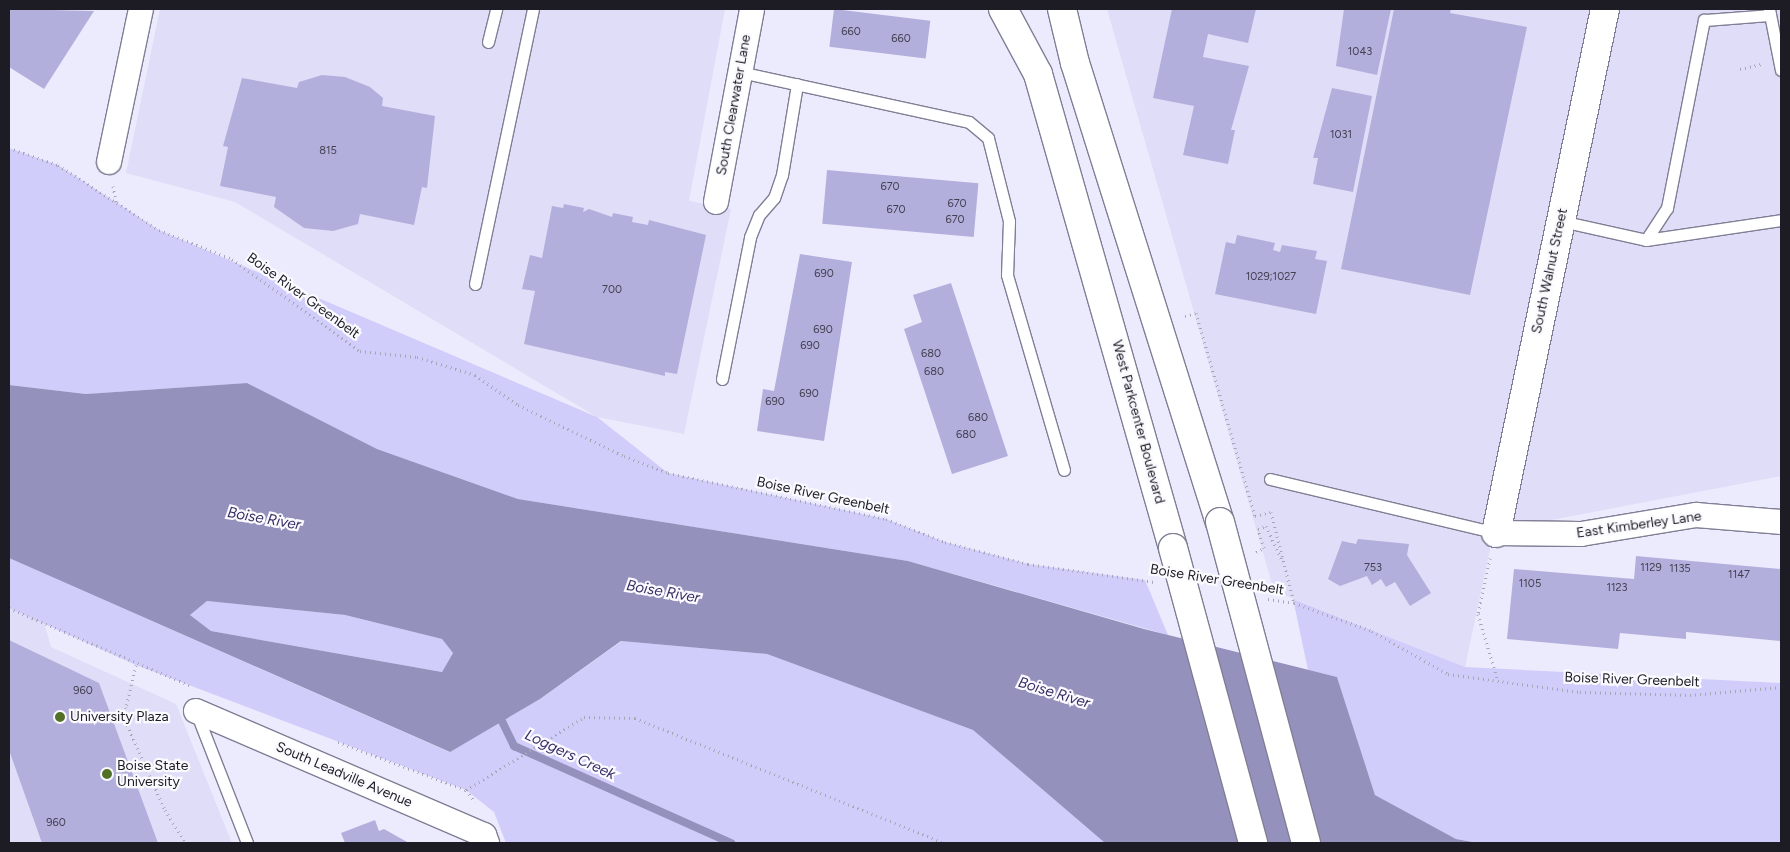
<!DOCTYPE html>
<html>
<head>
<meta charset="utf-8">
<style>
	body { margin:0 }
	#map { position:relative; width:1790px; height:852px; overflow:hidden; background:#ecebfe; font-family:Figtree,sans-serif }
	div>[style] { position:absolute }
	.built>* { inset:0; background:#dfddf7 }
	.green>* { inset:0; background:#d0cdfa }
	.water>* { inset:0; background:#9591bd }
	.stream>* { height:8px; margin:-4px; padding:0 4px; transform-origin:4px; border-radius:4px; background:#9591bd }
	.building>* { inset:0; background:#b3afdc; transform-origin:0 0 }
	.path>* { height:3px; margin-top:-1.5px; transform-origin:0; background:repeating-linear-gradient(90deg,#a7a6b5 0 1px,transparent 0 5px) }
	.roads { filter:drop-shadow(1px 0 #807e94) drop-shadow(-1px 0 #807e94) drop-shadow(0 1px #807e94) drop-shadow(0 -1px #807e94) }
	.service>* { height:11px; margin:-5.5px; padding:0 5.5px; transform-origin:5.5px; border-radius:5.5px; background:#fff }
	.minor>* { height:24px; margin:-12px; padding:0 12px; transform-origin:12px; border-radius:12px; background:#fff }
	.tertiary>* { height:28px; margin:-14px; padding:0 14px; transform-origin:14px; border-radius:14px; background:#fff }
	.secondary>* { height:28px; margin:-14px; padding:0 14px; transform-origin:14px; border-radius:14px; background:#fff }
	.bridges { filter:drop-shadow(1px 0 #807e94) drop-shadow(-1px 0 #807e94) drop-shadow(0 1px #807e94) drop-shadow(0 -1px #807e94) }
	.secondary-bridge>* { height:28px; margin:-14px; padding:0 14px; transform-origin:14px; border-radius:14px; background:#fff }
	.dots>* { width:14px; height:14px; translate:-50% -50%; box-sizing:border-box; border:2px solid #fafaff; border-radius:50% }
	span { translate:-50% -50%; white-space:nowrap; text-align:center; line-height:1.15; -webkit-text-stroke:4.5px #fafaff; paint-order:stroke }
	.number-label { font-size:11px; color:#424152 }
	.number-label span { -webkit-text-stroke-width:0 }
	.street-label { font-size:14px; color:#1d1c24 }
	.poi-label { font-size:14px; color:#1d1c24 }
	.left { translate:0 -50%; text-align:left }
	.water-label { font-size:15px; color:#382e66; font-style:italic }
	.frame { position:absolute; inset:0; border:10px solid #1d1c24; pointer-events:none }
</style>
</head>
<body>
<div id="map">
	<div class="built">
		<i style="clip-path:polygon(160px 9px,725px 9px,689px 201px,731px 209px,684px 434px,597px 417px,235px 202px,126px 173px)"></i>
		<i style="clip-path:polygon(1107px 9px,1781px 9px,1781px 476px,1494px 531px,1465px 667px,1274px 591px)"></i>
		<i style="clip-path:polygon(9px 584px,37px 598px,51px 647px,176px 704px,232px 843px,9px 843px)"></i>
	</div>
	<div class="green">
		<i style="clip-path:polygon(9px 148px,58px 165px,159px 230px,597px 417px,668px 473px,886px 519px,945px 542px,1028px 564px,1145px 580px,1168px 635px,908px 561px,518px 499px,377px 449px,247px 383px,86px 394px,9px 385px)"></i>
		<i style="clip-path:polygon(9px 558px,449px 752px,540px 699px,622px 641px,767px 654px,973px 730px,1105px 843px,506px 843px,494px 812px,466px 790px,136px 665px,9px 608px)"></i>
		<i style="clip-path:polygon(1293px 599px,1465px 667px,1781px 683px,1781px 843px,1478px 843px,1456px 839px,1375px 795px,1337px 677px,1308px 670px)"></i>
		<i style="clip-path:polygon(207px 601px,345px 615px,442px 639px,453px 653px,442px 672px,211px 631px,190px 615px)"></i>
	</div>
	<div class="water">
		<i style="clip-path:polygon(evenodd,247px 383px,377px 449px,518px 499px,908px 561px,1144px 629px,1337px 677px,1375px 795px,1456px 839px,1478px 843px,1105px 843px,973px 730px,767px 654px,621px 641px,540px 699px,450px 752px,9px 558px,9px 385px,86px 394px,247px 383px,207px 601px,345px 615px,442px 639px,453px 653px,442px 672px,211px 631px,190px 615px,207px 601px)"></i>
	</div>
	<div class="stream">
		<i style="left:498px;top:713px;width:37px;rotate:64deg"></i>
		<i style="left:514px;top:746px;width:238px;rotate:24.1deg"></i>
	</div>
	<div class="building">
		<i style="clip-path:polygon(9px 9px,94px 11px,44px 89px,9px 67px)"></i>
		<i style="left:834px;top:9px;width:97px;height:38px;rotate:7deg"></i>
		<i style="clip-path:polygon(1172px 9px,1256px 9px,1248px 43px,1208px 34px,1203px 57px,1249px 66px,1231px 130px,1235px 130px,1228px 164px,1183px 155px,1194px 106px,1153px 98px)"></i>
		<i style="clip-path:polygon(1344px 9px,1391px 9px,1377px 75px,1336px 66px)"></i>
		<i style="clip-path:polygon(1394px 9px,1451px 9px,1450px 13px,1527px 27px,1470px 295px,1341px 269px)"></i>
		<i style="clip-path:polygon(322px 75px,345px 77px,370px 87px,383px 98px,382px 106px,435px 116px,427px 188px,422px 187px,414px 225px,360px 214px,358px 224px,333px 231px,304px 228px,274px 207px,276px 197px,220px 186px,228px 147px,223px 146px,242px 78px,297px 88px,299px 82px)"></i>
		<i style="clip-path:polygon(1332px 88px,1372px 96px,1353px 192px,1313px 184px,1318px 158px,1313px 158px)"></i>
		<i style="left:827px;top:170px;width:152px;height:54px;rotate:5deg"></i>
		<i style="clip-path:polygon(564px 204px,584px 208px,583px 212px,589px 209px,612px 217px,613px 213px,633px 217px,632px 222px,648px 225px,649px 220px,706px 235px,677px 374px,665px 372px,665px 376px,524px 344px,535px 291px,522px 289px,530px 255px,542px 258px,552px 206px,563px 208px)"></i>
		<i style="clip-path:polygon(1237px 235px,1275px 243px,1273px 250px,1280px 252px,1282px 245px,1317px 251px,1315px 259px,1327px 261px,1316px 314px,1215px 294px,1226px 242px,1235px 244px)"></i>
		<i style="clip-path:polygon(800px 254px,852px 262px,824px 441px,757px 431px,763px 389px,774px 391px)"></i>
		<i style="clip-path:polygon(951px 283px,1008px 456px,952px 474px,904px 329px,922px 322px,913px 295px)"></i>
		<i style="clip-path:polygon(1358px 539px,1409px 544px,1407px 555px,1431px 593px,1410px 606px,1395px 582px,1386px 587px,1381px 579px,1372px 585px,1367px 576px,1340px 586px,1328px 579px,1342px 541px,1356px 544px)"></i>
		<i style="clip-path:polygon(1636px 556px,1781px 569px,1781px 641px,1686px 632px,1686px 639px,1620px 633px,1618px 649px,1507px 639px,1514px 569px,1634px 579px)"></i>
		<i style="clip-path:polygon(9px 640px,99px 683px,158px 843px,42px 843px,9px 750px)"></i>
		<i style="clip-path:polygon(375px 820px,379px 831px,384px 829px,409px 843px,345px 843px,341px 833px)"></i>
	</div>
	<div class="path">
		<i style="left:1740px;top:69px;width:22px;rotate:-13deg"></i>
		<i style="left:9px;top:148px;width:52px;rotate:19.1deg"></i>
		<i style="left:58px;top:165px;width:120px;rotate:32.8deg"></i>
		<i style="left:159px;top:230px;width:79px;rotate:21.7deg"></i>
		<i style="left:232px;top:259px;width:158px;rotate:35.7deg"></i>
		<i style="left:360px;top:351px;width:57px;rotate:6deg"></i>
		<i style="left:417px;top:357px;width:61px;rotate:17.2deg"></i>
		<i style="left:475px;top:375px;width:52px;rotate:34.9deg"></i>
		<i style="left:518px;top:405px;width:118px;rotate:25.7deg"></i>
		<i style="left:624px;top:456px;width:47px;rotate:21.1deg"></i>
		<i style="left:668px;top:473px;width:223px;rotate:11.9deg"></i>
		<i style="left:886px;top:519px;width:63px;rotate:21.3deg"></i>
		<i style="left:945px;top:542px;width:86px;rotate:14.8deg"></i>
		<i style="left:1028px;top:564px;width:128px;rotate:8.1deg"></i>
		<i style="left:113px;top:186px;width:16px;rotate:79deg"></i>
		<i style="left:1185px;top:316px;width:11px;rotate:-15deg"></i>
		<i style="left:1196px;top:313px;width:211px;rotate:73.8deg"></i>
		<i style="left:1255px;top:516px;width:16px;rotate:-14deg"></i>
		<i style="left:1271px;top:512px;width:94px;rotate:75.8deg"></i>
		<i style="left:1256px;top:552px;width:9px;rotate:-27deg"></i>
		<i style="left:1264px;top:548px;width:20px;rotate:-108deg"></i>
		<i style="left:1258px;top:529px;width:9px;rotate:-21deg"></i>
		<i style="left:1266px;top:526px;width:40px;rotate:65deg"></i>
		<i style="left:1490px;top:558px;width:57px;rotate:102.1deg"></i>
		<i style="left:1478px;top:614px;width:70px;rotate:73.4deg"></i>
		<i style="left:1268px;top:599px;width:26px;rotate:9deg"></i>
		<i style="left:1294px;top:603px;width:83px;rotate:19.7deg"></i>
		<i style="left:1372px;top:631px;width:87px;rotate:29.5deg"></i>
		<i style="left:1448px;top:674px;width:133px;rotate:7.8deg"></i>
		<i style="left:1580px;top:692px;width:110px;rotate:1.6deg"></i>
		<i style="left:1690px;top:695px;width:91px;rotate:-5deg"></i>
		<i style="left:9px;top:608px;width:196px;rotate:23.2deg"></i>
		<i style="left:136px;top:665px;width:43px;rotate:103.4deg"></i>
		<i style="left:126px;top:707px;width:18px;rotate:87deg"></i>
		<i style="left:127px;top:725px;width:93px;rotate:65.9deg"></i>
		<i style="left:165px;top:810px;width:39px;rotate:58deg"></i>
		<i style="left:338px;top:742px;width:137px;rotate:20.6deg"></i>
		<i style="left:466px;top:790px;width:15px;rotate:53deg"></i>
		<i style="left:466px;top:790px;width:139px;rotate:-31.7deg"></i>
		<i style="left:584px;top:717px;width:51px;rotate:1.1deg"></i>
		<i style="left:635px;top:718px;width:334px;rotate:22deg"></i>
	</div>
	<div class="roads">
		<div class="service">
			<i style="left:1769px;top:9px;width:62px;rotate:78.9deg"></i>
			<i style="left:488px;top:42px;width:34px;rotate:-76deg"></i>
			<i style="left:740px;top:72px;width:234px;rotate:12.3deg"></i>
			<i style="left:969px;top:122px;width:25px;rotate:40deg"></i>
			<i style="left:988px;top:138px;width:86px;rotate:75.8deg"></i>
			<i style="left:1009px;top:221px;width:54px;rotate:92.1deg"></i>
			<i style="left:1007px;top:275px;width:203px;rotate:73.7deg"></i>
			<i style="left:1561px;top:221px;width:87px;rotate:12.6deg"></i>
			<i style="left:1646px;top:240px;width:136px;rotate:-8.4deg"></i>
			<i style="left:1646px;top:240px;width:38px;rotate:-57deg"></i>
			<i style="left:1667px;top:208px;width:192px;rotate:-78.9deg"></i>
			<i style="left:1704px;top:20px;width:66px;rotate:-4.3deg"></i>
			<i style="left:475px;top:284px;width:281px;rotate:-78.1deg"></i>
			<i style="left:722px;top:379px;width:145px;rotate:-78.8deg"></i>
			<i style="left:750px;top:237px;width:24px;rotate:-68deg"></i>
			<i style="left:759px;top:215px;width:23px;rotate:-49deg"></i>
			<i style="left:774px;top:198px;width:24px;rotate:-71deg"></i>
			<i style="left:782px;top:175px;width:92px;rotate:-80.6deg"></i>
			<i style="left:1270px;top:479px;width:232px;rotate:13.4deg"></i>
			<i style="left:196px;top:712px;width:141px;rotate:68.7deg"></i>
		</div>
		<div class="minor">
			<i style="left:109px;top:162px;width:156px;rotate:-78.2deg"></i>
			<i style="left:716px;top:202px;width:196px;rotate:-79.4deg"></i>
			<i style="left:1496px;top:533px;width:85px;rotate:0.7deg"></i>
			<i style="left:1581px;top:534px;width:117px;rotate:-9.4deg"></i>
			<i style="left:1696px;top:515px;width:85px;rotate:4.7deg"></i>
			<i style="left:196px;top:711px;width:314px;rotate:23.3deg"></i>
			<i style="left:484px;top:835px;width:9px;rotate:69deg"></i>
		</div>
		<div class="tertiary">
			<i style="left:1496px;top:533px;width:535px;rotate:-78.25deg"></i>
		</div>
		<div class="secondary">
			<i style="left:1003px;top:9px;width:74px;rotate:61.7deg"></i>
			<i style="left:1038px;top:74px;width:493px;rotate:74.1deg"></i>
			<i style="left:1062px;top:9px;width:56px;rotate:76.5deg"></i>
			<i style="left:1075px;top:63px;width:481px;rotate:72.5deg"></i>
		</div>
	</div>
	<div class="bridges">
		<div class="secondary-bridge">
			<i style="left:1220px;top:522px;width:332px;rotate:75deg"></i>
			<i style="left:1173px;top:548px;width:306px;rotate:74.8deg"></i>
		</div>
	</div>
	<div class="dots">
		<i style="left:60px;top:717px;background:#527127"></i>
		<i style="left:107px;top:774px;background:#527127"></i>
	</div>
	<div class="number-label">
		<span style="left:851px;top:32px">660</span>
		<span style="left:901px;top:39px">660</span>
		<span style="left:1360px;top:52px">1043</span>
		<span style="left:1341px;top:135px">1031</span>
		<span style="left:328px;top:151px">815</span>
		<span style="left:890px;top:187px">670</span>
		<span style="left:957px;top:204px">670</span>
		<span style="left:896px;top:210px">670</span>
		<span style="left:955px;top:220px">670</span>
		<span style="left:824px;top:274px">690</span>
		<span style="left:1271px;top:277px">1029;1027</span>
		<span style="left:612px;top:290px">700</span>
		<span style="left:823px;top:330px">690</span>
		<span style="left:810px;top:346px">690</span>
		<span style="left:931px;top:354px">680</span>
		<span style="left:934px;top:372px">680</span>
		<span style="left:809px;top:394px">690</span>
		<span style="left:775px;top:402px">690</span>
		<span style="left:978px;top:418px">680</span>
		<span style="left:966px;top:435px">680</span>
		<span style="left:1373px;top:568px">753</span>
		<span style="left:1651px;top:568px">1129</span>
		<span style="left:1680px;top:569px">1135</span>
		<span style="left:1739px;top:575px">1147</span>
		<span style="left:1530px;top:584px">1105</span>
		<span style="left:1617px;top:588px">1123</span>
		<span style="left:83px;top:691px">960</span>
		<span style="left:56px;top:823px">960</span>
	</div>
	<div class="street-label">
		<span style="left:734px;top:105px;rotate:-80deg">South Clearwater Lane</span>
		<span style="left:1550px;top:271px;rotate:-78deg">South Walnut Street</span>
		<span style="left:303px;top:296px;rotate:36deg">Boise River Greenbelt</span>
		<span style="left:1138px;top:422px;rotate:75deg">West Parkcenter Boulevard</span>
		<span style="left:823px;top:496px;rotate:12deg">Boise River Greenbelt</span>
		<span style="left:1639px;top:525px;rotate:-8deg">East Kimberley Lane</span>
		<span style="left:1217px;top:580px;rotate:9deg">Boise River Greenbelt</span>
		<span style="left:1632px;top:680px;rotate:2deg">Boise River Greenbelt</span>
		<span style="left:344px;top:775px;rotate:23deg">South Leadville Avenue</span>
	</div>
	<div class="poi-label">
		<span class="left" style="left:70px;top:717px">University Plaza</span>
		<span class="left" style="left:117px;top:774px">Boise State<br>University</span>
	</div>
	<div class="water-label">
		<span style="left:264px;top:519px;rotate:10deg">Boise River</span>
		<span style="left:663px;top:592px;rotate:10deg">Boise River</span>
		<span style="left:1054px;top:693px;rotate:17deg">Boise River</span>
		<span style="left:570px;top:755px;rotate:25deg">Loggers Creek</span>
	</div>
	<div class="frame"></div>
</div>
</body>
</html>
